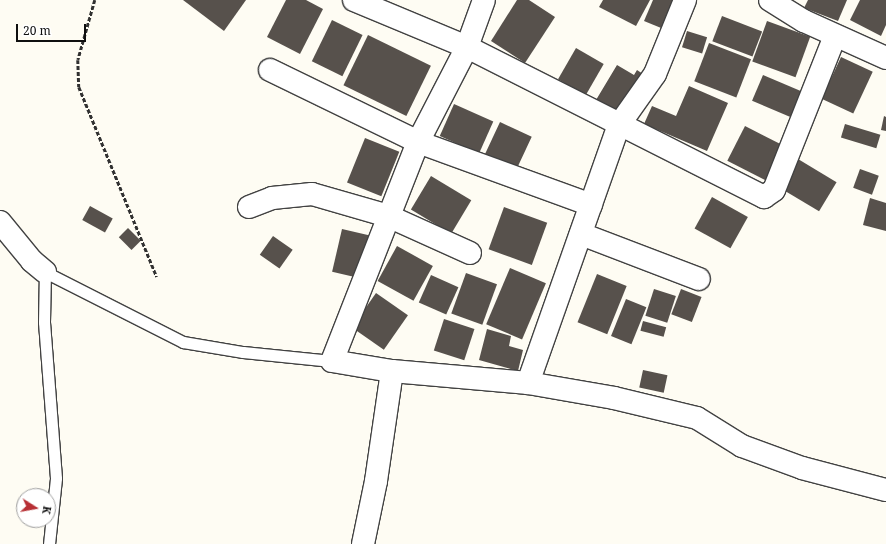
<!DOCTYPE html>
<html>
<head>
<meta charset="utf-8">
<style>
	body { margin:0 }
	#map { position:relative; width:886px; height:544px; overflow:hidden; background:#fefcf3; font-family:"Noto Serif",serif }
	div>[style] { position:absolute }
	.building>* { inset:0; background:#57514c; transform-origin:0 0 }
	.path>* { height:2.5px; margin-top:-1.25px; transform-origin:0; background:repeating-linear-gradient(90deg,#313131 0 4px,transparent 0 6px) }
	.roads { filter:drop-shadow(1px 0 #424242) drop-shadow(-1px 0 #424242) drop-shadow(0 1px #424242) drop-shadow(0 -1px #424242) }
	.service>* { height:11px; margin:-5.5px; padding:0 5.5px; transform-origin:5.5px; border-radius:5.5px; background:#fff }
	.minor>* { height:22px; margin:-11px; padding:0 11px; transform-origin:11px; border-radius:11px; background:#fff }
	span { translate:-50% -50%; white-space:nowrap; text-align:center; line-height:1.15; -webkit-text-stroke:4px #fff; paint-order:stroke }
	.north { position:absolute; left:16px; top:488px; width:40px; height:40px; box-sizing:border-box; background:#fff; border:1px solid #9f9f9f; border-radius:50%; rotate:101deg; font-size:11px; font-weight:700; line-height:16px; text-align:center; color:#0f0f0f }
	.north::after { content:''; display:block; margin:auto; width:14px; height:18px; background:#b72f34; clip-path:polygon(50% 0,100% 100%,50% 72%,0 100%) }
	.scale { position:absolute; left:16px; top:24px; width:70px; height:18px; box-sizing:border-box; border:2px solid #0f0f0f; border-top:0; padding-left:5px; font-size:12px; line-height:14px; white-space:nowrap; color:#0f0f0f; -webkit-text-stroke:3px #fff; paint-order:stroke }
</style>
</head>
<body>
<div id="map">
	<div class="building">
		<i style="clip-path:polygon(183px 0,246px 0,224px 31px)"></i>
		<i style="clip-path:polygon(286px 0,306px 0,323px 9px,300px 54px,267px 37px)"></i>
		<i style="clip-path:polygon(517px 0,529px 0,555px 17px,525px 63px,491px 41px)"></i>
		<i style="clip-path:polygon(603px 0,650px 0,636px 26px,599px 7px)"></i>
		<i style="clip-path:polygon(653px 0,679px 0,666px 30px,644px 21px)"></i>
		<i style="clip-path:polygon(808px 0,847px 0,838px 21px,804px 8px)"></i>
		<i style="clip-path:polygon(860px 0,886px 0,886px 25px,881px 36px,850px 20px)"></i>
		<i style="left:722px;top:16px;width:43px;height:27px;rotate:21deg"></i>
		<i style="left:332px;top:20px;width:34px;height:46px;rotate:26deg"></i>
		<i style="left:767px;top:21px;width:46px;height:43px;rotate:20deg"></i>
		<i style="left:687px;top:31px;width:21px;height:17px;rotate:17deg"></i>
		<i style="left:368px;top:35px;width:70px;height:56px;rotate:26deg"></i>
		<i style="left:709px;top:43px;width:45px;height:41px;rotate:21deg"></i>
		<i style="left:576px;top:48px;width:32px;height:36px;rotate:30deg"></i>
		<i style="left:841px;top:57px;width:35px;height:46px;rotate:25deg"></i>
		<i style="clip-path:polygon(617px 65px,634px 75px,637px 70px,643px 74px,619px 114px,596px 100px)"></i>
		<i style="left:763px;top:75px;width:48px;height:28px;rotate:23deg"></i>
		<i style="clip-path:polygon(689px 86px,728px 103px,707px 151px,644px 124px,652px 106px,676px 116px)"></i>
		<i style="left:454px;top:104px;width:43px;height:35px;rotate:24deg"></i>
		<i style="clip-path:polygon(884px 116px,886px 117px,886px 131px,881px 130px)"></i>
		<i style="left:500px;top:122px;width:35px;height:37px;rotate:25deg"></i>
		<i style="left:845px;top:124px;width:37px;height:14px;rotate:17deg"></i>
		<i style="left:745px;top:126px;width:48px;height:39px;rotate:27deg"></i>
		<i style="left:365px;top:138px;width:37px;height:48px;rotate:22deg"></i>
		<i style="left:798px;top:159px;width:45px;height:34px;rotate:31deg"></i>
		<i style="left:860px;top:169px;width:20px;height:20px;rotate:20deg"></i>
		<i style="left:431px;top:176px;width:47px;height:39px;rotate:31deg"></i>
		<i style="left:712px;top:197px;width:41px;height:36px;rotate:29deg"></i>
		<i style="clip-path:polygon(870px 198px,886px 203px,886px 231px,863px 225px)"></i>
		<i style="left:90px;top:206px;width:26px;height:16px;rotate:29deg"></i>
		<i style="left:504px;top:207px;width:46px;height:45px;rotate:20deg"></i>
		<i style="left:128px;top:228px;width:18px;height:13px;rotate:45deg"></i>
		<i style="left:342px;top:229px;width:32px;height:44px;rotate:13deg"></i>
		<i style="left:273px;top:236px;width:24px;height:23px;rotate:35deg"></i>
		<i style="left:397px;top:246px;width:41px;height:40px;rotate:29deg"></i>
		<i style="left:510px;top:268px;width:39px;height:61px;rotate:23deg"></i>
		<i style="left:466px;top:273px;width:33px;height:43px;rotate:20deg"></i>
		<i style="left:597px;top:274px;width:32px;height:52px;rotate:22deg"></i>
		<i style="left:431px;top:275px;width:30px;height:30px;rotate:24deg"></i>
		<i style="left:654px;top:289px;width:23px;height:28px;rotate:18deg"></i>
		<i style="left:681px;top:289px;width:22px;height:27px;rotate:21deg"></i>
		<i style="left:376px;top:293px;width:39px;height:42px;rotate:35deg"></i>
		<i style="left:626px;top:299px;width:22px;height:40px;rotate:22deg"></i>
		<i style="left:444px;top:319px;width:32px;height:33px;rotate:18deg"></i>
		<i style="left:643px;top:321px;width:24px;height:10px;rotate:15deg"></i>
		<i style="clip-path:polygon(487px 329px,511px 336px,509px 346px,523px 350px,518px 371px,479px 360px)"></i>
		<i style="left:643px;top:370px;width:25px;height:18px;rotate:12deg"></i>
	</div>
	<div class="path">
		<i style="left:95px;top:0;width:62px;rotate:105.8deg"></i>
		<i style="left:78px;top:60px;width:27px;rotate:88deg"></i>
		<i style="left:79px;top:87px;width:205px;rotate:67.7deg"></i>
	</div>
	<div class="roads">
		<div class="service">
			<i style="left:49px;top:544px;width:66px;rotate:-83.9deg"></i>
			<i style="left:56px;top:478px;width:156px;rotate:-94.4deg"></i>
			<i style="left:44px;top:322px;width:50px;rotate:-88.9deg"></i>
			<i style="left:45px;top:272px;width:155px;rotate:26.9deg"></i>
			<i style="left:183px;top:342px;width:61px;rotate:9.5deg"></i>
			<i style="left:243px;top:352px;width:89px;rotate:5.8deg"></i>
		</div>
		<div class="minor">
			<i style="left:354px;top:0;width:122px;rotate:22.6deg"></i>
			<i style="left:467px;top:47px;width:333px;rotate:26.8deg"></i>
			<i style="left:764px;top:197px;width:12px;rotate:-35deg"></i>
			<i style="left:774px;top:190px;width:166px;rotate:-68.4deg"></i>
			<i style="left:484px;top:0;width:50px;rotate:109.9deg"></i>
			<i style="left:467px;top:47px;width:107px;rotate:117.3deg"></i>
			<i style="left:418px;top:142px;width:235px;rotate:111.4deg"></i>
			<i style="left:332px;top:361px;width:61px;rotate:9.5deg"></i>
			<i style="left:392px;top:371px;width:137px;rotate:5deg"></i>
			<i style="left:528px;top:383px;width:87px;rotate:9.9deg"></i>
			<i style="left:614px;top:398px;width:85px;rotate:13.5deg"></i>
			<i style="left:697px;top:418px;width:53px;rotate:31.9deg"></i>
			<i style="left:742px;top:446px;width:64px;rotate:20.1deg"></i>
			<i style="left:802px;top:468px;width:87px;rotate:14.7deg"></i>
			<i style="left:770px;top:0;width:40px;rotate:32deg"></i>
			<i style="left:804px;top:21px;width:90px;rotate:24.3deg"></i>
			<i style="left:270px;top:70px;width:165px;rotate:25.9deg"></i>
			<i style="left:418px;top:142px;width:184px;rotate:20deg"></i>
			<i style="left:249px;top:207px;width:25px;rotate:-21deg"></i>
			<i style="left:272px;top:198px;width:40px;rotate:-5.7deg"></i>
			<i style="left:312px;top:194px;width:79px;rotate:16.1deg"></i>
			<i style="left:388px;top:216px;width:90px;rotate:24.3deg"></i>
			<i style="left:0;top:222px;width:50px;rotate:50.6deg"></i>
			<i style="left:32px;top:261px;width:17px;rotate:40deg"></i>
			<i style="left:581px;top:234px;width:126px;rotate:20.9deg"></i>
			<i style="left:528px;top:383px;width:274px;rotate:-70.6deg"></i>
			<i style="left:619px;top:125px;width:62px;rotate:-54.8deg"></i>
			<i style="left:655px;top:74px;width:80px;rotate:-67.9deg"></i>
			<i style="left:363px;top:544px;width:64px;rotate:-78.3deg"></i>
			<i style="left:376px;top:481px;width:111px;rotate:-81.7deg"></i>
		</div>
	</div>
	<div class="north">K</div>
	<div class="scale">20 m</div>
</div>
</body>
</html>
